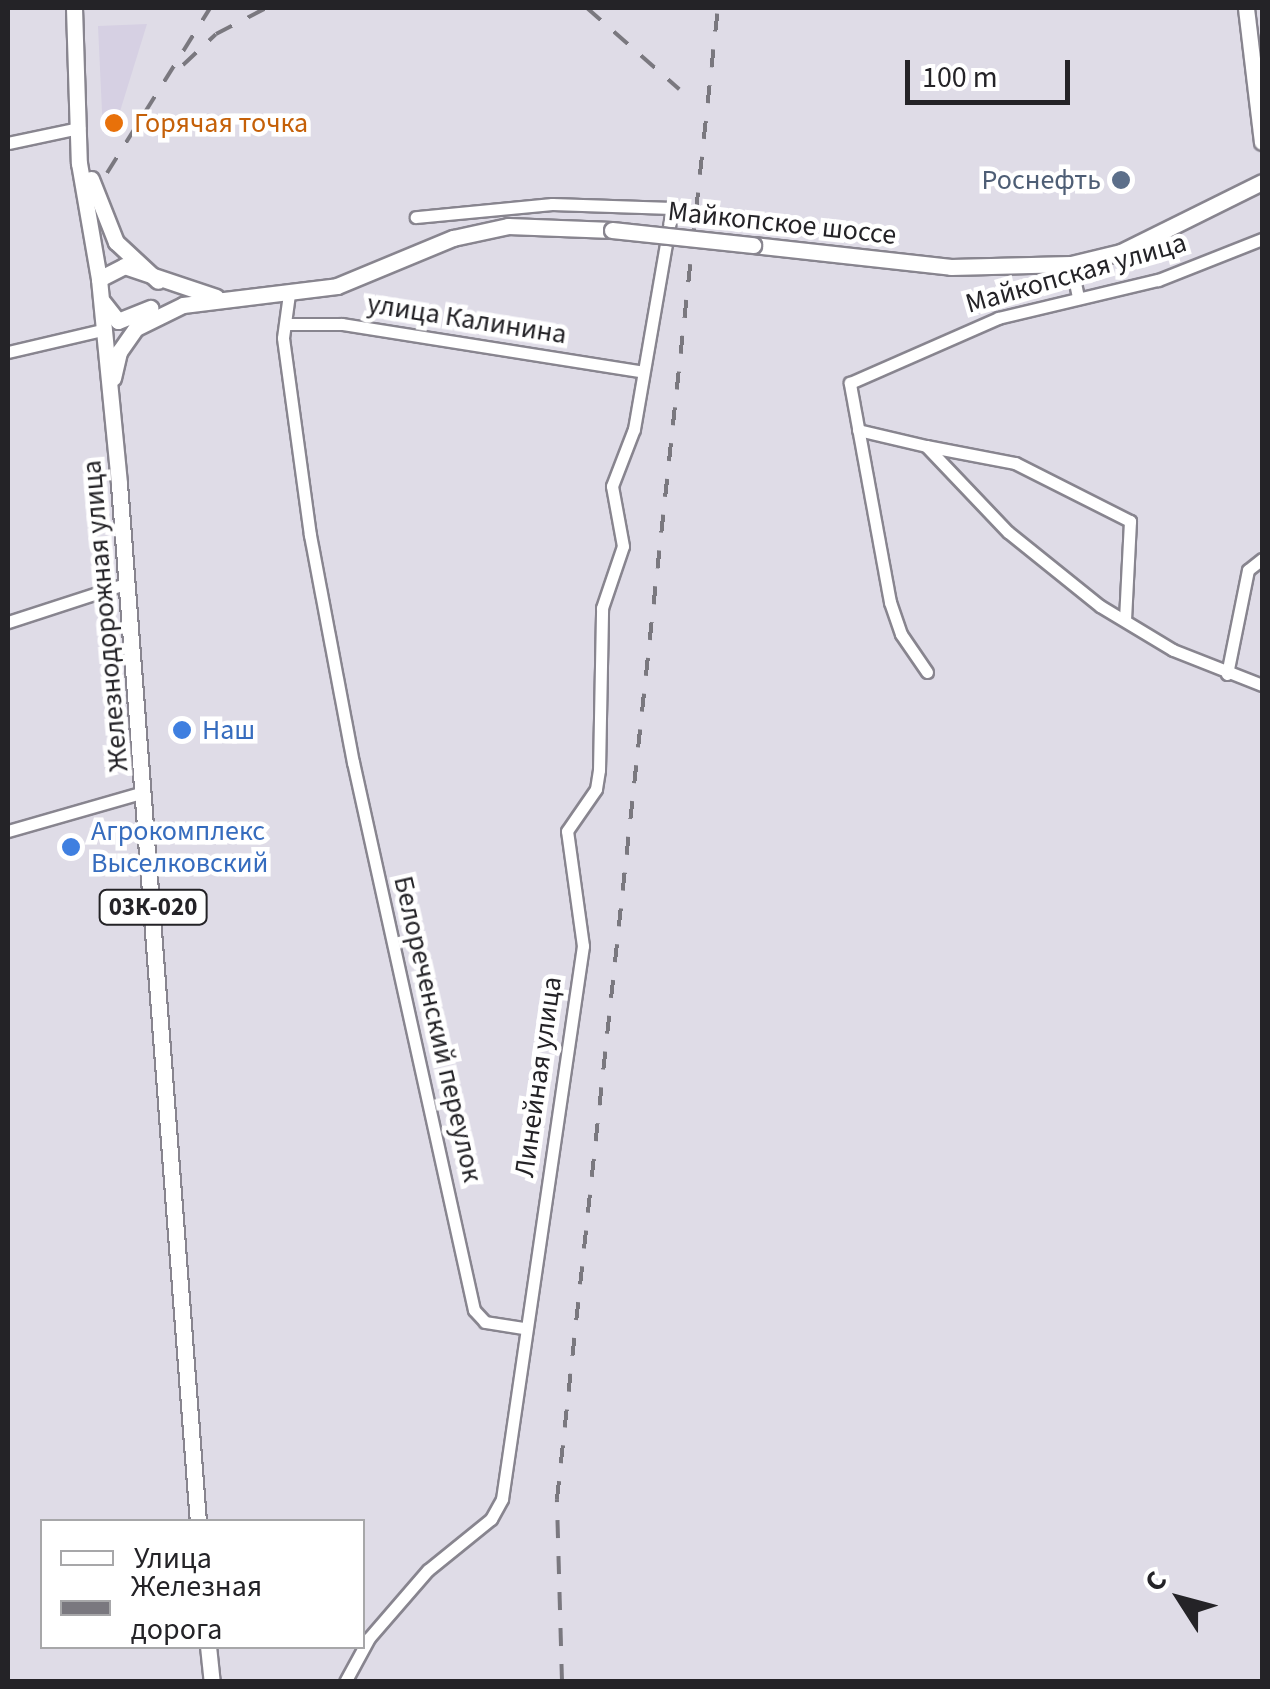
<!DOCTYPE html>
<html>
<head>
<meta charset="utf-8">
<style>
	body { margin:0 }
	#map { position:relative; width:1270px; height:1689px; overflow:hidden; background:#dfdce7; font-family:"Source Sans 3",sans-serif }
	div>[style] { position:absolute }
	.built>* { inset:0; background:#d6d0e3 }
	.roads { filter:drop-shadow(2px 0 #88858f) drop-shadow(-2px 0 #88858f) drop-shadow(0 2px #88858f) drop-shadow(0 -2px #88858f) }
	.minor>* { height:11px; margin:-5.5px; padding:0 5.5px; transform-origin:5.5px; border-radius:5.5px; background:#fff }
	.major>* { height:15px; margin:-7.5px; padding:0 7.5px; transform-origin:7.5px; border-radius:7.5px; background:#fff }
	.rail>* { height:4px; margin-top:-2px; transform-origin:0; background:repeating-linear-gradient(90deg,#7a787f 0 18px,transparent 0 36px) }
	.bridges { filter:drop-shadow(2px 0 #88858f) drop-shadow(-2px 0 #88858f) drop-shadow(0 2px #88858f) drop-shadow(0 -2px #88858f) }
	.major-bridge>* { height:15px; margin:-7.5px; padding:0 7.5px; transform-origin:7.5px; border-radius:7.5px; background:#fff }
	.dots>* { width:28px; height:28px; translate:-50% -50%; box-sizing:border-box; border:5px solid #fff; border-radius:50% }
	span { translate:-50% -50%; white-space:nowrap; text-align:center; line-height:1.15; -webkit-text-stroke:9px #fff; paint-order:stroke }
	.shield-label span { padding:2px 8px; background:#fff; border:2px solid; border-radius:8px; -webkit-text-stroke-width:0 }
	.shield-label { font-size:25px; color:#242327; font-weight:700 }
	.food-label { font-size:28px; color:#c56008 }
	.left { translate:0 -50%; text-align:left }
	.service-label { font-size:28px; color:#4e5e75 }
	.right { translate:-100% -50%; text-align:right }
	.street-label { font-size:28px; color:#242327 }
	.shop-label { font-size:28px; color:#366cbe }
	.frame { position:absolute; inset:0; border:10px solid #242327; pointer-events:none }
	.legend { position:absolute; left:40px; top:1519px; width:325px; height:130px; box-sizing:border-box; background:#fff; border:2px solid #a7a7a9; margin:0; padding:12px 18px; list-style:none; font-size:30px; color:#242327 }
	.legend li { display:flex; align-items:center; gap:20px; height:50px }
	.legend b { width:50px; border:2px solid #a7a7a9 }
	.north { position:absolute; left:1130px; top:1549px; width:100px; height:100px; -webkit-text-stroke:8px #fff; paint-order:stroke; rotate:306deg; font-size:28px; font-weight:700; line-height:40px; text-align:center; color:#242327 }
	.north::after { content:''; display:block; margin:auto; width:35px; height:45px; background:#242327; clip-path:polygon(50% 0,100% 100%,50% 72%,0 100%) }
	.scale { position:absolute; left:905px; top:60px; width:165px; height:45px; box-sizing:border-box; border:5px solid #242327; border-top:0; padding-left:12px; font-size:30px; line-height:35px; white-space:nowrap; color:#242327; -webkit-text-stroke:8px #fff; paint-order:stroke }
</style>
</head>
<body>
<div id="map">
	<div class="built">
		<i style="clip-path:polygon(147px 24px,113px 134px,103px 133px,98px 26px)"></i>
	</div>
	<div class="roads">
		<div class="minor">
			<i style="left:8px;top:143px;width:73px;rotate:-11.9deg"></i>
			<i style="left:1071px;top:264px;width:34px;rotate:78deg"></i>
			<i style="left:289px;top:294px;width:44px;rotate:97.8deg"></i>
			<i style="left:283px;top:338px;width:199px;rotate:82.2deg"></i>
			<i style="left:310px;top:535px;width:231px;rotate:79.3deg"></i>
			<i style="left:353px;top:762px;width:561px;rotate:77.55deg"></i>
			<i style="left:474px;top:1310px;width:16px;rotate:47deg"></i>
			<i style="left:485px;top:1322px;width:38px;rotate:9deg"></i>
			<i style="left:286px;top:324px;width:56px"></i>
			<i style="left:342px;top:324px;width:302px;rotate:9deg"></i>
			<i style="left:8px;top:352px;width:97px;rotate:-13.2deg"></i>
			<i style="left:858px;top:430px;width:70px;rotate:13.2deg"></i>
			<i style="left:926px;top:446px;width:119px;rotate:46.4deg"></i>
			<i style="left:1008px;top:532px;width:118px;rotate:38.8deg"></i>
			<i style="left:1100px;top:606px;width:85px;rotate:31.1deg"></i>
			<i style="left:1173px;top:650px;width:96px;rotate:21.5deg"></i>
			<i style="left:926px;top:446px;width:91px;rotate:10.8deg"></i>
			<i style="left:1015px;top:463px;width:129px;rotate:26.8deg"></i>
			<i style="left:1130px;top:521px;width:99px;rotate:92.9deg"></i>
			<i style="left:8px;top:622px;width:126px;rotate:-18deg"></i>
			<i style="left:927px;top:672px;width:46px;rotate:-124.4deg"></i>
			<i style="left:901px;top:634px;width:34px;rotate:-109deg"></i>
			<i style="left:890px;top:602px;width:223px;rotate:-100.4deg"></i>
			<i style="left:850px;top:383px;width:162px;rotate:-23.7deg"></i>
			<i style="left:998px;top:318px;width:164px;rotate:-13.4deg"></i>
			<i style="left:1158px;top:280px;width:112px;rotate:-21.5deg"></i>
			<i style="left:1227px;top:674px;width:106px;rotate:-78.6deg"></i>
			<i style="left:1248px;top:570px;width:18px;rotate:-38deg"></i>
			<i style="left:8px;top:831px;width:141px;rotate:-16deg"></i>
			<i style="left:345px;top:1682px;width:50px;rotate:-61.4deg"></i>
			<i style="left:369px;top:1638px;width:90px;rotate:-49.1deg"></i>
			<i style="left:428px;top:1570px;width:81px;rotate:-39deg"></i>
			<i style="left:491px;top:1519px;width:23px;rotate:-61deg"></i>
			<i style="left:502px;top:1499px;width:559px;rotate:-81.67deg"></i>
			<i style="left:583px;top:946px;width:116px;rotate:-97.9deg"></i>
			<i style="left:567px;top:831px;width:51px;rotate:-55.4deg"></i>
			<i style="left:596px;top:789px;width:19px;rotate:-81deg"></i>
			<i style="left:599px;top:770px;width:162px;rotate:-88.9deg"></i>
			<i style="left:602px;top:608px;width:65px;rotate:-71.3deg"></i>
			<i style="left:623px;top:546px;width:61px;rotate:-100.4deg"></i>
			<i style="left:612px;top:486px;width:61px;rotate:-68.9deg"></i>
			<i style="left:634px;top:429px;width:224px;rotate:-80.2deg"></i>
			<i style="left:672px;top:208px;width:120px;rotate:-178.1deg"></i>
			<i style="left:552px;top:204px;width:137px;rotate:174.5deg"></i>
		</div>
		<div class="major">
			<i style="left:74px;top:8px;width:155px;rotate:88.2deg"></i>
			<i style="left:79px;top:163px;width:118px;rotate:80.2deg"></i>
			<i style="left:99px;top:279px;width:206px;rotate:84.4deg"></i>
			<i style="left:119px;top:484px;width:1041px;rotate:85.65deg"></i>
			<i style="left:1246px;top:8px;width:135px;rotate:83.2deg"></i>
			<i style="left:91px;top:179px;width:68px;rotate:68.4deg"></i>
			<i style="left:116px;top:242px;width:57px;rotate:42.9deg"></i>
			<i style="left:753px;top:245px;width:199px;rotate:6.3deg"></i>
			<i style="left:951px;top:267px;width:120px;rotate:-1.4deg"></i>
			<i style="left:1071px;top:264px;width:51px;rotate:-13.5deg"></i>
			<i style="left:1121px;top:252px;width:157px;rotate:-26.4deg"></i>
			<i style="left:99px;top:279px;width:28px;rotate:-27deg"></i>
			<i style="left:124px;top:266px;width:97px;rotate:18.6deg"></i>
			<i style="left:103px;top:302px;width:24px;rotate:52deg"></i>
			<i style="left:118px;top:321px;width:35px;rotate:-22deg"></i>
			<i style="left:113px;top:378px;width:27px;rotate:-77deg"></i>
			<i style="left:119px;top:352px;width:29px;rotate:-55deg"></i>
			<i style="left:136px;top:328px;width:52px;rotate:-26.1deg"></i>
			<i style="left:183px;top:305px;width:155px;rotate:-7deg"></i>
			<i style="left:337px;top:286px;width:126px;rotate:-22.5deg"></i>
			<i style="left:453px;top:238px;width:56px;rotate:-12.3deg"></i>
			<i style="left:508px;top:226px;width:104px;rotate:2.2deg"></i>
			<i style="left:208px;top:1646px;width:36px;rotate:84deg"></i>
		</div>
	</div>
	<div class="rail">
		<i style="left:587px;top:8px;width:123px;rotate:41.4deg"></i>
		<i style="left:183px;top:65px;width:45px;rotate:-43.2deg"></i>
		<i style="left:216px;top:34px;width:56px;rotate:-27.5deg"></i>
		<i style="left:107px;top:173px;width:195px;rotate:-58deg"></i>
		<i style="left:562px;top:1682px;width:183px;rotate:-91.6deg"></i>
		<i style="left:557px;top:1499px;width:1500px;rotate:-83.84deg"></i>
	</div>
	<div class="bridges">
		<div class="major-bridge">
			<i style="left:612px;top:230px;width:142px;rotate:6.1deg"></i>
		</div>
	</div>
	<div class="dots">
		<i style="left:114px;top:123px;background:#e8710a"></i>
		<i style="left:1121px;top:180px;background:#5c6f8a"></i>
		<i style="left:182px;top:730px;background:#3f7fe0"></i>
		<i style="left:71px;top:847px;background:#3f7fe0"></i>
	</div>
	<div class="shield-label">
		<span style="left:153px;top:907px">03К-020</span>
	</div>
	<div class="food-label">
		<span class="left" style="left:134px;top:123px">Горячая точка</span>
	</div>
	<div class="service-label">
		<span class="right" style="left:1101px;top:180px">Роснефть</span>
	</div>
	<div class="street-label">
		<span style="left:782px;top:223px;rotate:6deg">Майкопское шоссе</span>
		<span style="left:1076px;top:273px;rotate:-16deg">Майкопская улица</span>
		<span style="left:467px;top:319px;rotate:9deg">улица Калинина</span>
		<span style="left:105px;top:616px;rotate:-95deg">Железнодорожная улица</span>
		<span style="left:438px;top:1029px;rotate:77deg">Белореченский переулок</span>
		<span style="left:538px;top:1077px;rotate:-82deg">Линейная улица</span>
	</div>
	<div class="shop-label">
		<span class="left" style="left:202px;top:730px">Наш</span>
		<span class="left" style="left:91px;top:847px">Агрокомплекс<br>Выселковский</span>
	</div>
	<div class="frame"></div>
	<ul class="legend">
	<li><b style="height:12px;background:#fff"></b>Улица</li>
	<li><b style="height:12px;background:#7a787f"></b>Железная дорога</li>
	</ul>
	<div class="north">С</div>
	<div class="scale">100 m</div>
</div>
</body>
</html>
